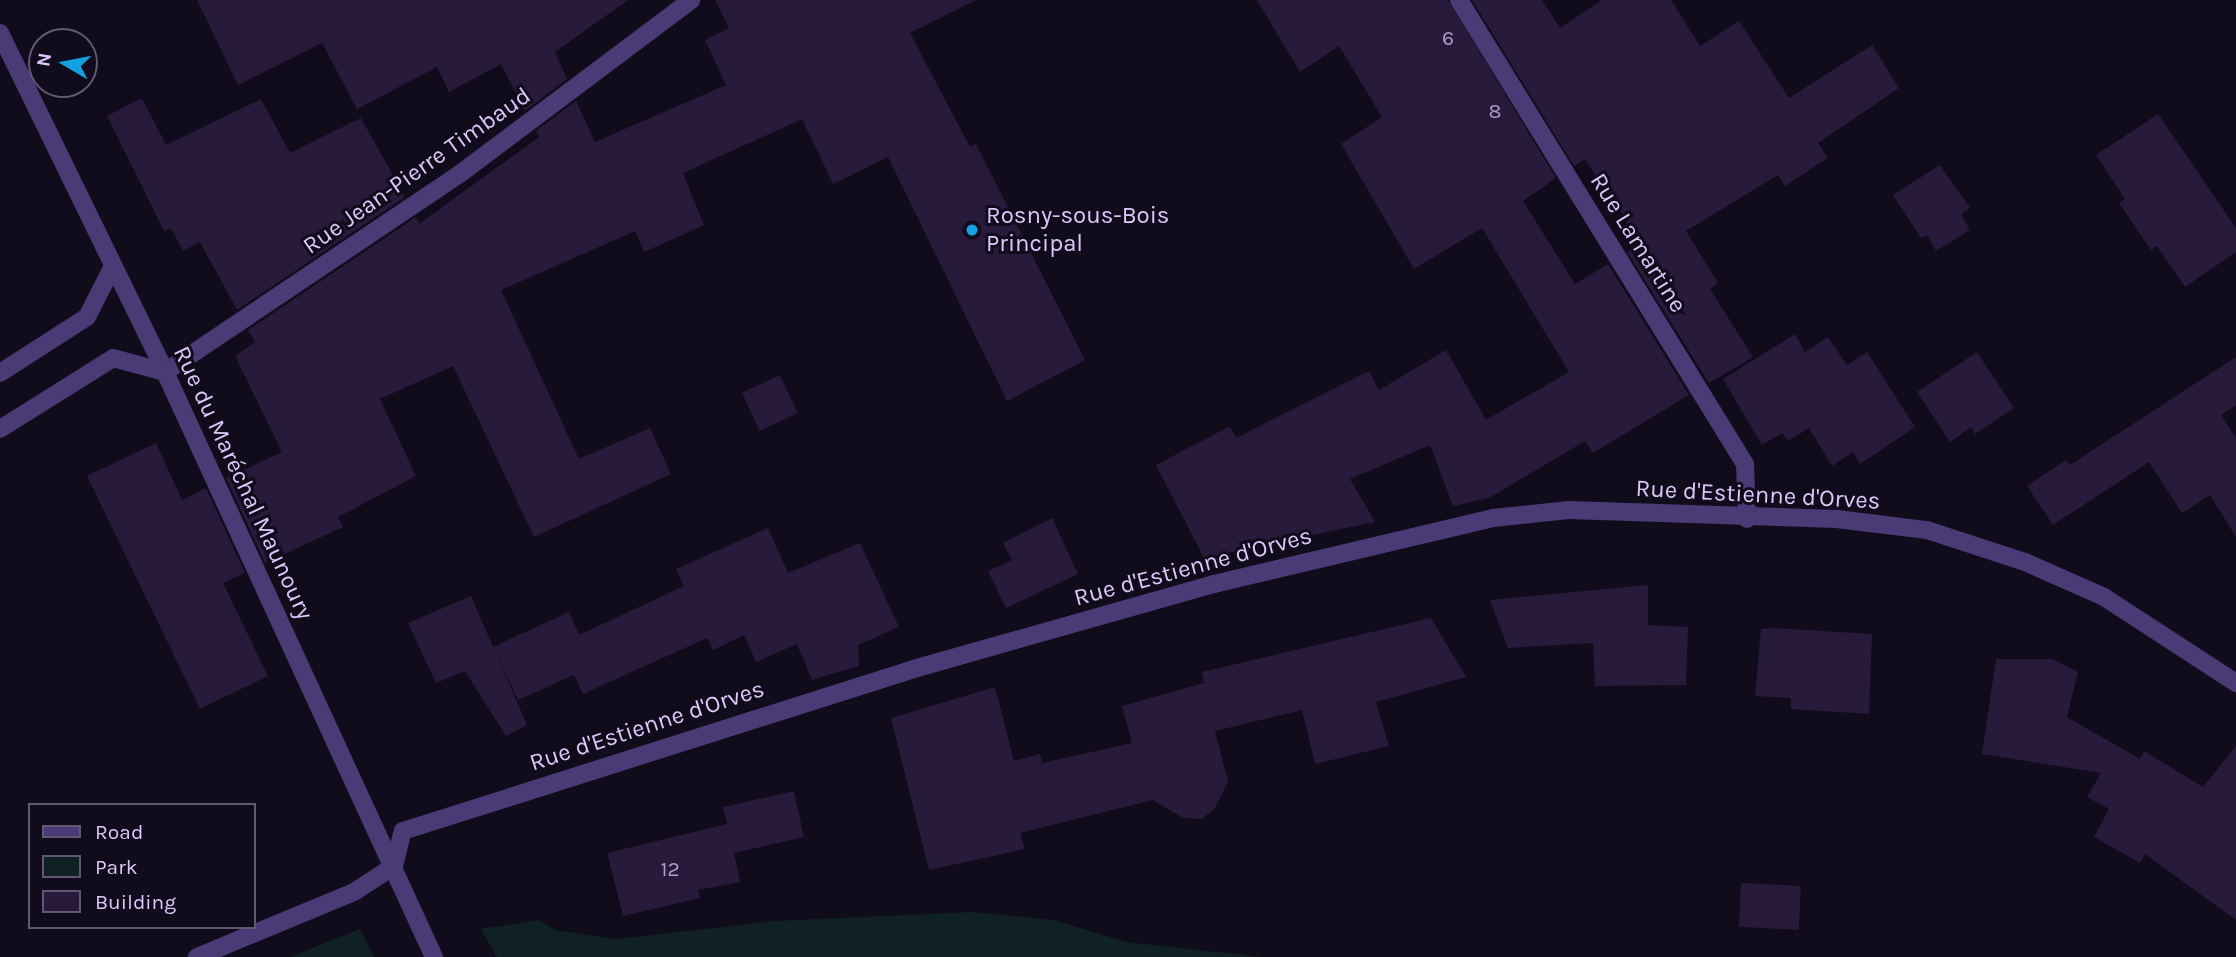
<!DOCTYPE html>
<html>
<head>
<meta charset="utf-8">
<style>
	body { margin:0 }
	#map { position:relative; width:2236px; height:957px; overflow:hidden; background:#110c1b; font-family:Karla,sans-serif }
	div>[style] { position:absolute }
	.green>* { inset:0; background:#102124 }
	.building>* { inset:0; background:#271a3a; transform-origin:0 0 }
	.minor>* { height:18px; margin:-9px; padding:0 9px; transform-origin:9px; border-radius:9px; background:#493b76 }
	.dots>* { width:19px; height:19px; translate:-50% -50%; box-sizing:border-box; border:4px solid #110c1b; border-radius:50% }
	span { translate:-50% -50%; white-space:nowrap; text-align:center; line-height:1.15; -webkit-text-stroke:6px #110c1b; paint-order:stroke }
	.number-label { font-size:21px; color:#ac9ecb }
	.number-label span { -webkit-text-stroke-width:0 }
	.street-label { font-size:24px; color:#d9cafb }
	.poi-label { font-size:24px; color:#d9cafb }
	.left { translate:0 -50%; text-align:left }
	.legend { position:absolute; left:28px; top:803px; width:228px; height:126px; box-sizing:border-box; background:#110c1b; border:2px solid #615875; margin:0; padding:9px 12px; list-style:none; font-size:21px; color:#d9cafb }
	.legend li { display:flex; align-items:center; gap:14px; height:35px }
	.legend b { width:35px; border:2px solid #615875 }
	.north { position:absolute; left:28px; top:28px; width:70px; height:70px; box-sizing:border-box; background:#110c1b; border:2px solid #615875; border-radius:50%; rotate:280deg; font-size:19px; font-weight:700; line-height:28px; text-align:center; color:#d9cafb }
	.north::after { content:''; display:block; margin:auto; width:24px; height:32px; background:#12a2df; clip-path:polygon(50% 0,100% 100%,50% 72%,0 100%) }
</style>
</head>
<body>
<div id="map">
	<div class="green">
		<i style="clip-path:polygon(972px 912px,1054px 920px,1126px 942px,1261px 957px,497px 957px,481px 929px,539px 920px,555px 930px,615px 939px,774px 921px)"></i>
		<i style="clip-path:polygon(360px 929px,374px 957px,290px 957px)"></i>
	</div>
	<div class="building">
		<i style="clip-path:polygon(197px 0,628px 0,555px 52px,567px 79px,525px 111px,501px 64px,449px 92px,437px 67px,357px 109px,322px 43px,238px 85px)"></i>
		<i style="clip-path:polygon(715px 0,976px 0,910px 33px,970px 147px,976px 144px,1085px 360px,1007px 401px,888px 157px,833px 184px,802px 119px,683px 173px,704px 225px,644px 252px,635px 231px,501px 290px,579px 459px,650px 428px,671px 474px,534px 537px,453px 366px,380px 399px,416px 476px,338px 517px,343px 527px,265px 563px,226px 478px,282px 452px,235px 356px,255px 342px,248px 330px,416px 217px,419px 224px,539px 137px,536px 131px,576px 101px,595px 142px,726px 85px,705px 40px,729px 28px)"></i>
		<i style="clip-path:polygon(1257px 0,1448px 0,1556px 178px,1523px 201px,1575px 284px,1608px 264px,1689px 395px,1593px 453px,1585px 441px,1489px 498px,1453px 506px,1430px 445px,1350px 479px,1375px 522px,1204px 558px,1156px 465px,1230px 426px,1236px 438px,1369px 371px,1379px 390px,1446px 350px,1486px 420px,1569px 372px,1482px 228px,1414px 269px,1341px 144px,1382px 117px,1339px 46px,1300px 72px)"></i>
		<i style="clip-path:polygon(1472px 0,1542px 0,1560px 28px,1602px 0,1671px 0,1700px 46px,1739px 21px,1789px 98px,1872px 45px,1899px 88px,1818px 143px,1828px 158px,1785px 186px,1778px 175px,1686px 231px,1718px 283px,1710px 289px,1753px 357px,1709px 383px,1627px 252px,1640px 244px,1585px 159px,1574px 166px)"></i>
		<i style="clip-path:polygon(142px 98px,166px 145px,261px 99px,290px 153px,361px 118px,405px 197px,237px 310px,200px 242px,183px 251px,171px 228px,164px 231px,107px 116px)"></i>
		<i style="clip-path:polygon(2158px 114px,2236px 228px,2236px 252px,2185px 287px,2157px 246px,2151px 250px,2119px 203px,2125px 199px,2096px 155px)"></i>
		<i style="clip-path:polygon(1940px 165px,1970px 208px,1961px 214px,1970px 230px,1936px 251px,1927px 235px,1921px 238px,1893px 195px)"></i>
		<i style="clip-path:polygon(1795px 334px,1805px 352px,1828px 337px,1847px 365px,1867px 352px,1915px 427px,1860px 464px,1853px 452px,1832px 466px,1809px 428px,1788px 441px,1782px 433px,1762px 445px,1723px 379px)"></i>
		<i style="clip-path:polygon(1977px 352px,2014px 408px,1975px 434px,1971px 427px,1950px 442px,1917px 392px)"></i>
		<i style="clip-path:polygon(2236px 357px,2236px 405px,2221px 415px,2236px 438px,2236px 537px,2210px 495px,2182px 513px,2149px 462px,2053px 525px,2027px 486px,2066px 460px,2070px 465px)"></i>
		<i style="left:780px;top:375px;width:42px;height:42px;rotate:65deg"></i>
		<i style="clip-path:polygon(156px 443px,182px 500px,206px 488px,245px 573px,223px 583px,268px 676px,200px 709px,87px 476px)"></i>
		<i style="clip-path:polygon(1052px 518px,1078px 574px,1006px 608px,988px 571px,1012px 560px,1003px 543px)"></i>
		<i style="clip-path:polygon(768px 528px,788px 573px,860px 543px,899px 627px,858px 645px,859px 666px,812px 680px,797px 644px,756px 662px,744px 635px,713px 650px,707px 638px,583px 694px,574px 675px,518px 700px,493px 647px,569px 612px,579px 635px,684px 586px,676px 569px)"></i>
		<i style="clip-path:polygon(1648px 585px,1648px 625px,1688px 627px,1686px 685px,1595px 686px,1593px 643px,1508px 648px,1490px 600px)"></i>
		<i style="clip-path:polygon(471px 596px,527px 725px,506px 736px,465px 671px,436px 683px,408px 623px)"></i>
		<i style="clip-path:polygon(1431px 618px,1466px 677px,1376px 702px,1389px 746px,1315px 764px,1302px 710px,1215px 731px,1228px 782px,1215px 808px,1202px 819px,1183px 818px,1153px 800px,1020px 833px,1025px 849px,929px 870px,891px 718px,995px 687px,1014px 761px,1040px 754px,1042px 763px,1132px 743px,1122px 706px,1204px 683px,1202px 672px)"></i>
		<i style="clip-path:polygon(1776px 628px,1872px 634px,1869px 714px,1791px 709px,1791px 698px,1755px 696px,1761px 629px)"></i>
		<i style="clip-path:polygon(1996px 659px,2052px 659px,2078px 672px,2067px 717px,2140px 759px,2144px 751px,2203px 787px,2236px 746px,2236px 920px,2145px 854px,2140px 863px,2094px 837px,2109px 809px,2087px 797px,2101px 773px,1982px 754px)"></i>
		<i style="clip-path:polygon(794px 791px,804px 837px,734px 853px,740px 882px,698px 890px,700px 898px,623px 916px,607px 853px,727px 824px,723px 807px)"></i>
		<i style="left:1801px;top:886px;width:44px;height:60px;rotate:93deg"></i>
	</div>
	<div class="minor">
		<i style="left:1459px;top:0;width:545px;rotate:58.35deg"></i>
		<i style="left:1745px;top:464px;width:55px;rotate:87.9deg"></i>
		<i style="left:0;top:33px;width:377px;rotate:64deg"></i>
		<i style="left:165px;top:372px;width:644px;rotate:65.31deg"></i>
		<i style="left:165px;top:372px;width:357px;rotate:-33.9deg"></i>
		<i style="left:461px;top:173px;width:288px;rotate:-36.9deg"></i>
		<i style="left:0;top:373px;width:103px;rotate:-32.8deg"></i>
		<i style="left:87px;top:317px;width:57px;rotate:-63deg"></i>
		<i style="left:0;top:429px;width:133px;rotate:-32.1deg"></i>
		<i style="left:113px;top:358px;width:54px;rotate:15.1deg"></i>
		<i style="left:197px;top:957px;width:170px;rotate:-22.5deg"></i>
		<i style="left:354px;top:892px;width:48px;rotate:-33deg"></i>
		<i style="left:394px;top:866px;width:36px;rotate:-76deg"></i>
		<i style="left:403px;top:831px;width:539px;rotate:-17.59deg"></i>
		<i style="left:917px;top:668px;width:309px;rotate:-15.8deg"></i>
		<i style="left:1214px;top:584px;width:287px;rotate:-13.3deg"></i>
		<i style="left:1493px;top:518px;width:76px;rotate:-6deg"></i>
		<i style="left:1569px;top:510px;width:268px;rotate:1.9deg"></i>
		<i style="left:1837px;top:519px;width:91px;rotate:7deg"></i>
		<i style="left:1927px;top:530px;width:103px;rotate:18.1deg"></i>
		<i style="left:2025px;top:562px;width:86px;rotate:23.9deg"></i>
		<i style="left:2104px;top:597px;width:158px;rotate:33.1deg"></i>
	</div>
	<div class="dots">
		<i style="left:972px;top:230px;background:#12a2df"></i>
	</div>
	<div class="number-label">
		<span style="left:1448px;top:38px">6</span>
		<span style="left:1495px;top:111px">8</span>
		<span style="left:670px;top:869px">12</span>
	</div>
	<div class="street-label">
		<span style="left:417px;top:171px;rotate:-35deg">Rue Jean-Pierre Timbaud</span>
		<span style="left:1638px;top:243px;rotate:58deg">Rue Lamartine</span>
		<span style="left:243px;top:483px;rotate:65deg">Rue du Maréchal Maunoury</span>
		<span style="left:1758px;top:495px;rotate:3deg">Rue d'Estienne d'Orves</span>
		<span style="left:1193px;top:567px;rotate:-15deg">Rue d'Estienne d'Orves</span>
		<span style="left:647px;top:726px;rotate:-18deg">Rue d'Estienne d'Orves</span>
	</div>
	<div class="poi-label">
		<span class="left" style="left:986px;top:230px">Rosny-sous-Bois<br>Principal</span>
	</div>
	<ul class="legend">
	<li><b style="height:9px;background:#493b76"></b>Road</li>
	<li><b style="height:19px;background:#102124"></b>Park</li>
	<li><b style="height:19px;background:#271a3a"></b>Building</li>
	</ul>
	<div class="north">N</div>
</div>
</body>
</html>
